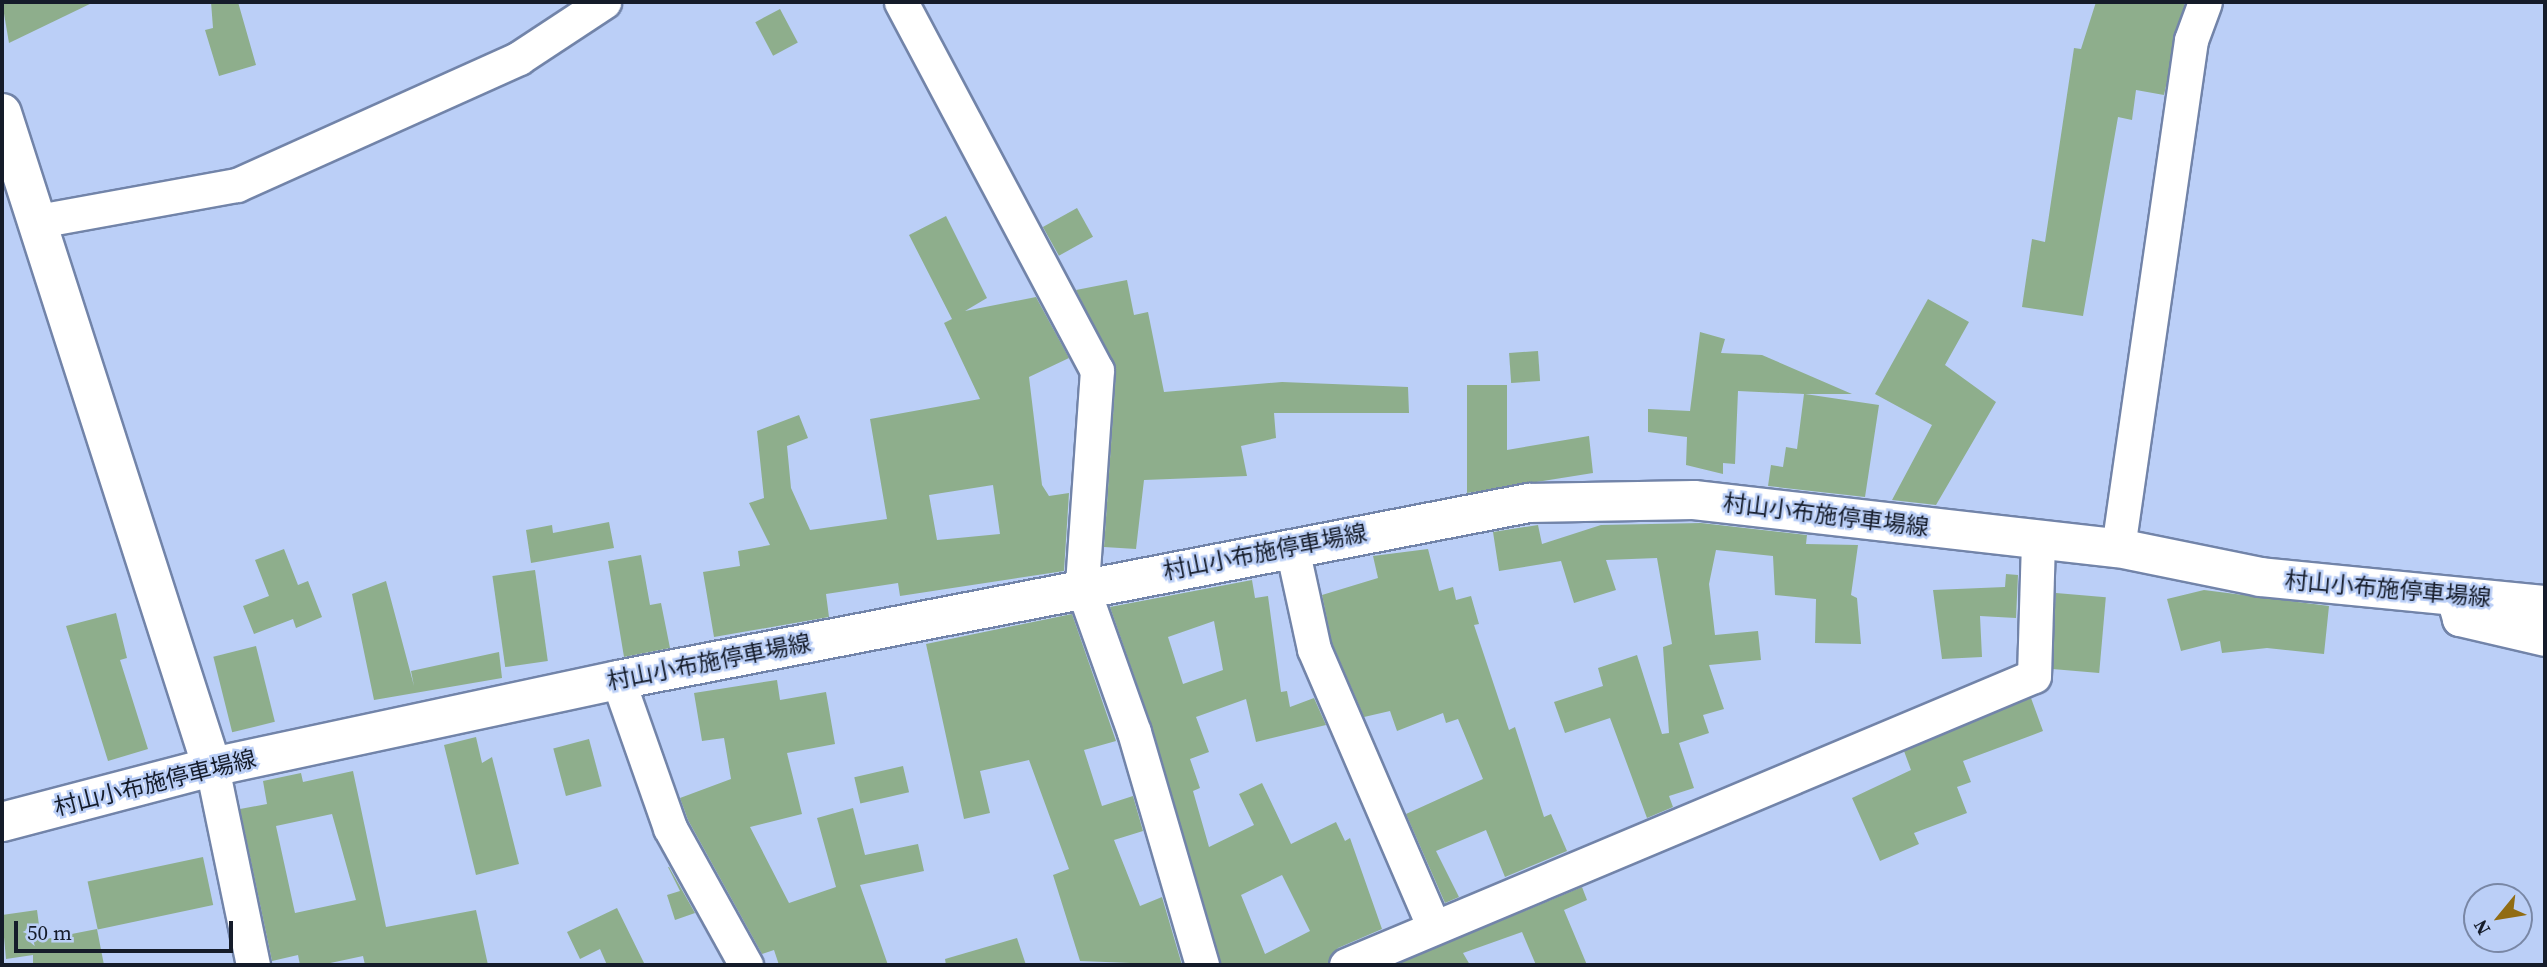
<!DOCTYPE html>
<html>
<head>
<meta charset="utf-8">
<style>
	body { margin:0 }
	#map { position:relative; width:2547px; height:967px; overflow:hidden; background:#bbcff7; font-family:"Source Serif 4","Noto Sans JP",serif }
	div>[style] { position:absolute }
	.building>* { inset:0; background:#8eae8c; transform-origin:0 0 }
	.roads { filter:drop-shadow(2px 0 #7284a9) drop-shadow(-2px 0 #7284a9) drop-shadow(0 2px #7284a9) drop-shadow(0 -2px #7284a9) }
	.street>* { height:33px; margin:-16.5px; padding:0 16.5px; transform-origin:16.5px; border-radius:16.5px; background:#fff }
	.secondary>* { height:38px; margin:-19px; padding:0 19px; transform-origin:19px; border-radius:19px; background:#fff }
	span { translate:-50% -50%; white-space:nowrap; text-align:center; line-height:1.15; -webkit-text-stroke:5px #bbcff7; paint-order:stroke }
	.street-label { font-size:23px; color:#151c2a }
	.frame { position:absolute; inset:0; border:4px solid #151c2a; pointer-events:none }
	.north { position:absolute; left:2463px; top:883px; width:70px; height:70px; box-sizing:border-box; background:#bbcff7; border:2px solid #7987a5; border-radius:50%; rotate:240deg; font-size:19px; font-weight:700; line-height:28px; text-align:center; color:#151c2a }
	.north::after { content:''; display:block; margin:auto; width:24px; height:32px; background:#916c12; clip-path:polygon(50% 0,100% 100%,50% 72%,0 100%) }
	.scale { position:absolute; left:14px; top:921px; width:219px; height:32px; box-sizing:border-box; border:4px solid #151c2a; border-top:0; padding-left:9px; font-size:21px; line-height:24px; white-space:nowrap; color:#151c2a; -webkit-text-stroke:5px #bbcff7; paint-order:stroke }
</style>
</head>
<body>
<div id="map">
	<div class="building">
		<i style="clip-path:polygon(2px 2px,94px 2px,9px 43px)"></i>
		<i style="clip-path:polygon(211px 2px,238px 2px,256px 65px,219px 76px,205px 30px,213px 28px)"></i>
		<i style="clip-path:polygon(2096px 2px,2185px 2px,2164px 95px,2136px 90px,2132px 120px,2118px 117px,2083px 316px,2022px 307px,2032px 239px,2045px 242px,2074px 48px,2081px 49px)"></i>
		<i style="left:780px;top:9px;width:38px;height:28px;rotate:62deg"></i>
		<i style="left:1077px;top:208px;width:33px;height:39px;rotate:61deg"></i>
		<i style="clip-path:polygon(evenodd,946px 216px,987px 298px,965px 311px,1036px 297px,1069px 358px,1029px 377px,1042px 485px,1049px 496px,1069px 493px,1064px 571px,900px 596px,898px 583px,826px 594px,829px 617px,714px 637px,703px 572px,740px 566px,738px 551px,770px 545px,749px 503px,764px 498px,757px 431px,799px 415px,808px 438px,787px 446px,791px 488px,810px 530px,887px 519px,870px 419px,980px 399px,944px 323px,952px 319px,909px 235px,946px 216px,993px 485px,1000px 534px,937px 540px,929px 495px,993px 485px)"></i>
		<i style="clip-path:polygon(1127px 280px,1134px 315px,1148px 312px,1164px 392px,1282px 382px,1408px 387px,1409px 413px,1274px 413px,1276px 438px,1241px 446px,1247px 476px,1144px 480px,1136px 549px,1104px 547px,1116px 371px,1076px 290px)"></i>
		<i style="clip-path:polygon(1928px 299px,1969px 322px,1945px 365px,1996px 402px,1936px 505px,1892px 500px,1932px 425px,1875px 394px)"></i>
		<i style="clip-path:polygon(1700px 332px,1725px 339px,1721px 353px,1762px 355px,1852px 394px,1805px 394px,1879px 405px,1865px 497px,1768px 486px,1771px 465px,1783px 467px,1786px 447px,1797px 449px,1804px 394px,1738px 391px,1735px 464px,1723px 463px,1723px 474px,1686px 465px,1687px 437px,1648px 432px,1648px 409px,1690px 411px)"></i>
		<i style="left:1538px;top:351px;width:30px;height:29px;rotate:86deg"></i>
		<i style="clip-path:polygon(1467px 385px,1507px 385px,1507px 450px,1589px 436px,1593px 473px,1467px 493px)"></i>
		<i style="clip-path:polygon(609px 522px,614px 548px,531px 563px,526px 530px,552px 525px,553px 533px)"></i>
		<i style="clip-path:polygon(1701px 523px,1807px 535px,1806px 544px,1858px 545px,1851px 595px,1857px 598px,1861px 644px,1815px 643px,1816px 599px,1775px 595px,1773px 556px,1716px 550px,1709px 584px,1715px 635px,1758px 631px,1761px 660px,1709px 665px,1724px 709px,1703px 715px,1709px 733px,1679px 743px,1694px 788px,1669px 796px,1673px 807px,1647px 818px,1610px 718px,1565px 733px,1554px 702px,1603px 686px,1598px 668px,1637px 655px,1662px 734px,1669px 733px,1663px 647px,1672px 644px,1657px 558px,1606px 560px,1616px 590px,1574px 603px,1561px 561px,1499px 571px,1493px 532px,1538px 525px,1542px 544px,1601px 525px)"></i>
		<i style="clip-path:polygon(284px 549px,298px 585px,308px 581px,322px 617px,296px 628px,293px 619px,254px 634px,243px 606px,269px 596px,255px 560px)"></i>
		<i style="clip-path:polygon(1428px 549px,1439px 591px,1453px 587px,1456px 600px,1471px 596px,1479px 624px,1474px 625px,1509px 730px,1515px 727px,1544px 817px,1551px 814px,1567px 851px,1505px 877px,1486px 830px,1436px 851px,1459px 897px,1445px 903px,1406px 814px,1483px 779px,1458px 719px,1446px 723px,1443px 713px,1397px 731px,1390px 711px,1364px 717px,1332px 643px,1322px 595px,1378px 578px,1373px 556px)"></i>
		<i style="clip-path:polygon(641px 555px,650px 605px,661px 603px,670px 648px,624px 657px,608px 561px)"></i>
		<i style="left:535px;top:570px;width:92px;height:43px;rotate:82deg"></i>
		<i style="clip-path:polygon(2006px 574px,2018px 575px,2016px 618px,1980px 616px,1982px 657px,1942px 659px,1933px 590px,2005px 587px)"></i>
		<i style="clip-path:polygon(evenodd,1252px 580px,1255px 598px,1268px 596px,1281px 692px,1287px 691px,1290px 707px,1314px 698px,1326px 725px,1256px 742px,1246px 699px,1196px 717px,1209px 752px,1190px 759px,1200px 788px,1193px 791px,1209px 847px,1254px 825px,1239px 794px,1262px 783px,1291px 844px,1336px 822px,1345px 841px,1350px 838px,1382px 929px,1338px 948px,1327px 965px,1221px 965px,1152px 727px,1110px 607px,1252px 580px,1214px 621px,1223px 670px,1183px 684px,1168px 637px,1214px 621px,1252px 580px,1282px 875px,1310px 931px,1265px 954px,1241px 895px,1282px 875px)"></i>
		<i style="clip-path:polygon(386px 581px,414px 686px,411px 671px,499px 652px,502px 678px,374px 700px,352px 594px)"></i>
		<i style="clip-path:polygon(2204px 590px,2329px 606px,2324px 654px,2267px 648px,2222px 653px,2220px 641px,2181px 651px,2167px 599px)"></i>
		<i style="left:2056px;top:593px;width:50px;height:76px;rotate:5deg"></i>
		<i style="clip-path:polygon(116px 613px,127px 658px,120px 660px,148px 749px,108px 761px,66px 626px)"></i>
		<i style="clip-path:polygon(1072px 614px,1116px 741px,1084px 750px,1102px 806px,1133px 796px,1143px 831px,1114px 840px,1140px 906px,1162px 897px,1182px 965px,1080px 961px,1053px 875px,1069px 869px,1029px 760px,980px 771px,990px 813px,964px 819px,926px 644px)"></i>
		<i style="left:256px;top:646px;width:78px;height:44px;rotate:76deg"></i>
		<i style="clip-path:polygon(777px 680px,780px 700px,826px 692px,835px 744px,787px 753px,802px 814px,750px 827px,789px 903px,836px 887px,817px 818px,853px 808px,865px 855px,918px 844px,924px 871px,860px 885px,888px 965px,779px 965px,774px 950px,762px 954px,688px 820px,680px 798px,731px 779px,724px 738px,702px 741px,694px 693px)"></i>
		<i style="clip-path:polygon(2031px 698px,2043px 731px,1963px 761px,1971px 782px,1957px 787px,1967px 813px,1914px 833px,1919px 844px,1880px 861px,1852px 798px,1911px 770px,1904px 751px)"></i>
		<i style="clip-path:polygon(476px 737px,482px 763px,492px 757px,519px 864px,476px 875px,444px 745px)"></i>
		<i style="left:589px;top:739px;width:49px;height:37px;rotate:75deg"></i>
		<i style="left:903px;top:766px;width:27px;height:50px;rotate:77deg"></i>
		<i style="clip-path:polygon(evenodd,353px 771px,386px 927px,476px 910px,488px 965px,365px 965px,363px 956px,321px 965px,300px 965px,298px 955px,272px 961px,240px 809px,267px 804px,263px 781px,301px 773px,303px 782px,353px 771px,332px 814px,356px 900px,295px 913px,276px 826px,332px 814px)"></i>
		<i style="left:203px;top:857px;width:49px;height:118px;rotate:78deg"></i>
		<i style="clip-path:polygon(668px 867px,669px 867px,695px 913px,675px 920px,667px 895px,680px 891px)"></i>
		<i style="clip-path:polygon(1582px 887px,1587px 900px,1564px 910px,1587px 965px,1536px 965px,1522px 932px,1463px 953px,1470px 965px,1395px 965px)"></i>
		<i style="clip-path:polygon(617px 908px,645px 965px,607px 965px,600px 949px,580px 959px,567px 932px)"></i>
		<i style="clip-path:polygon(37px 910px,41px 940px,97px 929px,104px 965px,33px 965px,33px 955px,6px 959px,2px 915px)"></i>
		<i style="clip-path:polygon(1017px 938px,1026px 965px,946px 965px,945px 959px)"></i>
	</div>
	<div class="roads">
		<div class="street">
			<i style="left:901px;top:2px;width:417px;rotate:62deg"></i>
			<i style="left:1097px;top:370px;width:217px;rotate:94deg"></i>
			<i style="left:1082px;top:586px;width:155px;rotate:70.4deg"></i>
			<i style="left:1134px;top:732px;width:243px;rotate:73.7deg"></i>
			<i style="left:38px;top:221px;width:202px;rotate:-10.3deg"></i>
			<i style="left:237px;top:185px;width:309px;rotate:-24.2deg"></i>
			<i style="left:519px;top:58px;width:102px;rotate:-33.4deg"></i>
			<i style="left:1292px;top:548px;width:103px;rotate:77.7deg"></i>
			<i style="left:1314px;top:649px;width:303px;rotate:66.7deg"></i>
			<i style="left:2118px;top:548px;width:513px;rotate:-81.82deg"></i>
			<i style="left:2191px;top:40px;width:40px;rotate:-69.8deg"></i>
			<i style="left:2452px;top:594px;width:26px;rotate:74deg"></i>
			<i style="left:2459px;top:619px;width:88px;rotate:13.1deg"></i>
			<i style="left:618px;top:680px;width:157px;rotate:70.6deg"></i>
			<i style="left:670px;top:828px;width:157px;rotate:61deg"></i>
			<i style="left:212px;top:767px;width:202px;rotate:78.3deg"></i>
			<i style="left:1346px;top:965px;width:746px;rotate:-22.79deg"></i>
			<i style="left:2034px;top:676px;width:135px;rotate:-88.3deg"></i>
		</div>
		<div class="secondary">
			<i style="left:2px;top:113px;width:687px;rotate:72.2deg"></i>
			<i style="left:2px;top:822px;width:217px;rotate:-14.7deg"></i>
			<i style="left:212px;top:767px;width:415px;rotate:-12.1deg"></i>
			<i style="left:618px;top:680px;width:928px;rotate:-11deg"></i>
			<i style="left:1529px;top:503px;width:165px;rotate:-1deg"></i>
			<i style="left:1694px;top:500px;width:427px;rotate:6.5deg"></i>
			<i style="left:2118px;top:548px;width:145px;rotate:11.5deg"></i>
			<i style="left:2260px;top:577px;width:286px;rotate:5.6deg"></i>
		</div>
	</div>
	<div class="street-label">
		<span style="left:1826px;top:515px;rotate:7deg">村山小布施停車場線</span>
		<span style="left:1265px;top:552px;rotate:-11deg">村山小布施停車場線</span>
		<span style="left:2388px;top:589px;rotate:5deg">村山小布施停車場線</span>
		<span style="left:709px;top:662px;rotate:-11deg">村山小布施停車場線</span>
		<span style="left:155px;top:783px;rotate:-14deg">村山小布施停車場線</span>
	</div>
	<div class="frame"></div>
	<div class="north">N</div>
	<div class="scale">50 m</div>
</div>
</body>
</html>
